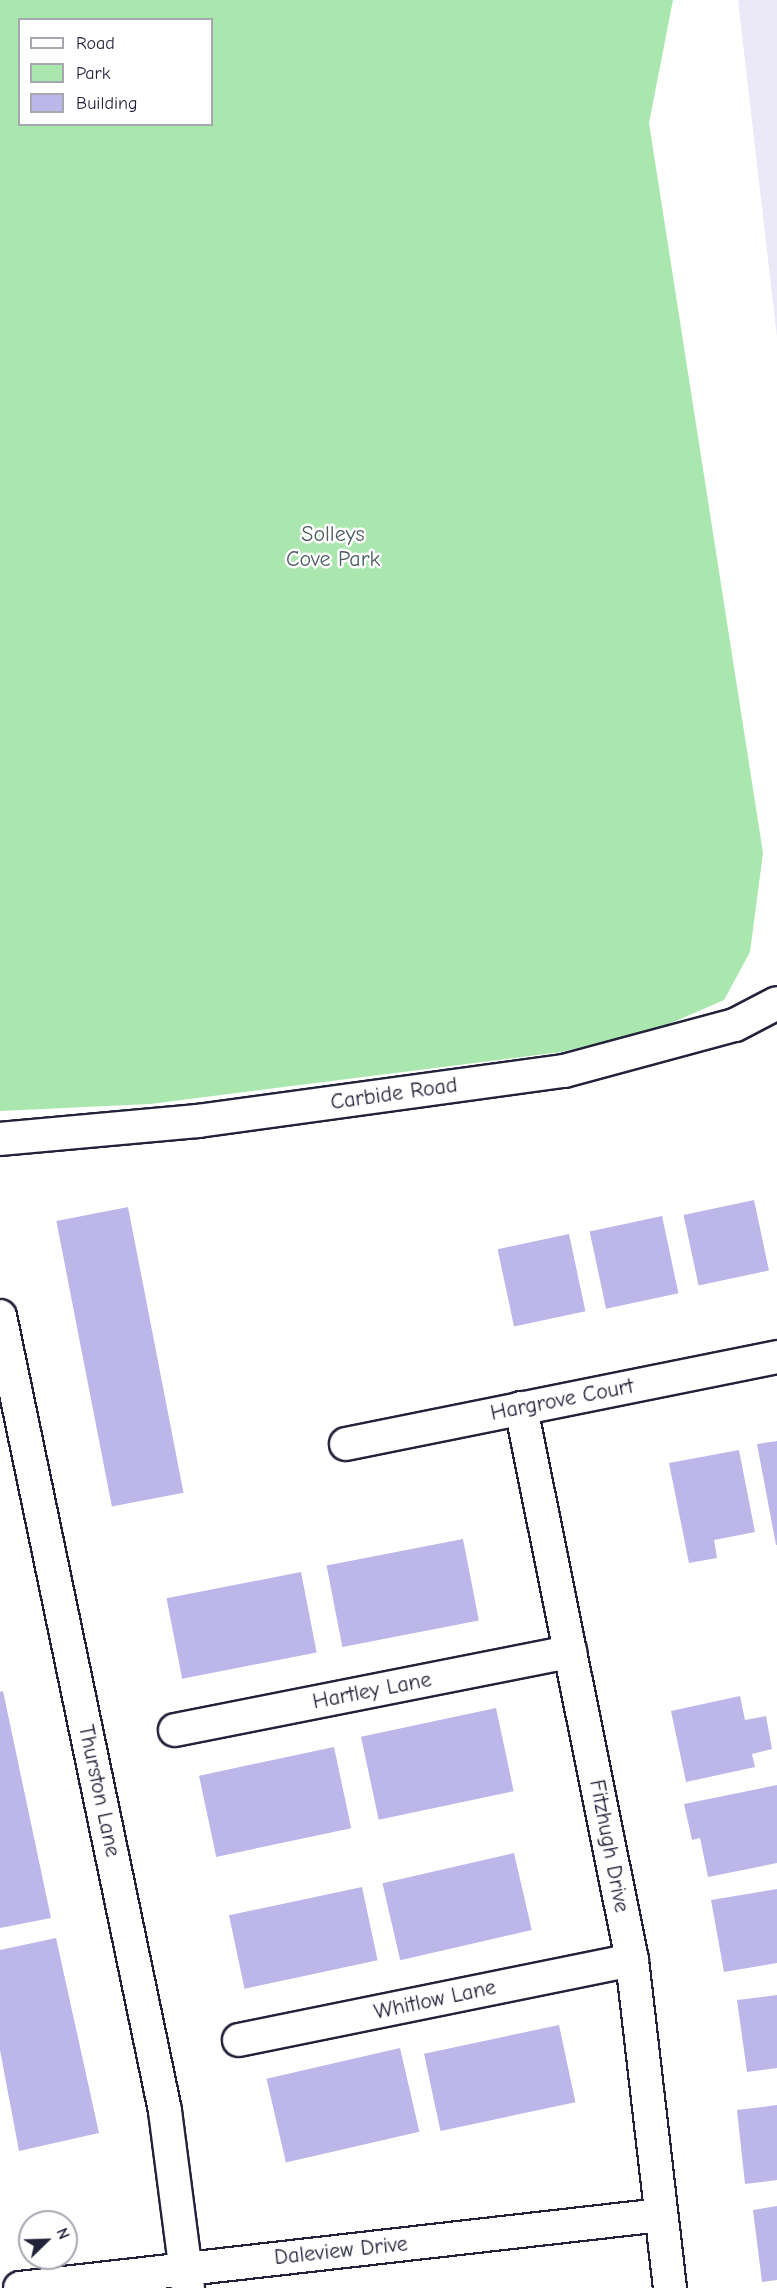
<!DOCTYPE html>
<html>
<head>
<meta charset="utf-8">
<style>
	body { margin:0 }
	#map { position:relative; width:777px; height:2288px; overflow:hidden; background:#fff; font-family:"Comic Neue",sans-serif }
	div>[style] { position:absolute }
	.built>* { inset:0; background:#ebe9f8 }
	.green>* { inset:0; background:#aae7ae }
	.building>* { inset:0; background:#bdb6e8; transform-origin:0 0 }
	.roads { filter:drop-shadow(2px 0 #22223b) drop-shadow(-2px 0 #22223b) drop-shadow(0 2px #22223b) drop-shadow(0 -2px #22223b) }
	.minor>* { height:32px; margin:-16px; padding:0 16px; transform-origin:16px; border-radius:16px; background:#fff }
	span { translate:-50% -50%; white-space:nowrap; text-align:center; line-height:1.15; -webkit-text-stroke:5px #fff; paint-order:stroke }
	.park-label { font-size:22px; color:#4b5d5e }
	.street-label { font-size:22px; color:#22223b }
	.legend { position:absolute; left:18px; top:18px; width:195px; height:108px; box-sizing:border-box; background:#fff; border:2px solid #a7a7b1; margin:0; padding:8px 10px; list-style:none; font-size:18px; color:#22223b }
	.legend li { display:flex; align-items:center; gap:12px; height:30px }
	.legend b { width:30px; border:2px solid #a7a7b1 }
	.north { position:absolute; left:18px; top:2210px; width:60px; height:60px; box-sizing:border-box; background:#fff; border:2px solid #a7a7b1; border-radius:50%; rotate:67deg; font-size:16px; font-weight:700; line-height:24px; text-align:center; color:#22223b }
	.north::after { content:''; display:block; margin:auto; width:21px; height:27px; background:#22223b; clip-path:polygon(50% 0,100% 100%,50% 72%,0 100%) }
</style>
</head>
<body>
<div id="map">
	<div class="built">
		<i style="clip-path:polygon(738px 0,777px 0,777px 337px)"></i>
	</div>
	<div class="green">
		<i style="clip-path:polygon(evenodd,0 0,673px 0,649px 123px,763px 853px,750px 952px,724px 1000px,655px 1030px,561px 1052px,150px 1104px,0 1111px,0 0,20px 20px,212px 20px,212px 124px,20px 124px,20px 20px)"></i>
	</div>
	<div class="building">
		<i style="left:754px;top:1200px;width:72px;height:72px;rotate:78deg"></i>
		<i style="left:128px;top:1207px;width:291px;height:73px;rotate:79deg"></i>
		<i style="left:662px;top:1216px;width:79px;height:74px;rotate:78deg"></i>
		<i style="left:569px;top:1234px;width:79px;height:73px;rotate:78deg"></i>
		<i style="clip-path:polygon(777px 1441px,777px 1545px,776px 1545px,757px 1444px)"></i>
		<i style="clip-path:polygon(739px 1450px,755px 1532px,714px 1540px,717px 1558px,689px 1563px,669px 1463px)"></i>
		<i style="left:463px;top:1539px;width:83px;height:139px;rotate:79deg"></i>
		<i style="left:301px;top:1572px;width:82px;height:137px;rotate:79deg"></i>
		<i style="clip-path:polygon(3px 1691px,51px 1918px,0 1928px,0 1692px)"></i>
		<i style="clip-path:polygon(740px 1696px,745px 1720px,766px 1716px,772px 1749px,752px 1754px,755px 1767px,686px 1782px,671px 1711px)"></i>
		<i style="left:496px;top:1708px;width:85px;height:138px;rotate:78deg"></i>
		<i style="left:334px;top:1747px;width:83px;height:138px;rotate:78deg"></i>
		<i style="clip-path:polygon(777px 1785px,777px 1863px,708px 1877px,700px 1838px,692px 1840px,684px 1804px)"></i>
		<i style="left:514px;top:1853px;width:79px;height:135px;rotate:77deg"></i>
		<i style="left:362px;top:1887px;width:75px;height:136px;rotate:78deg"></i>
		<i style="clip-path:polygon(777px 1889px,777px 1963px,724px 1972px,711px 1900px)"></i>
		<i style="clip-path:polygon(56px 1938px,99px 2133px,19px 2151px,0 2050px,0 1950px)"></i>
		<i style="clip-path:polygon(777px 1995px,777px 2068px,747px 2072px,737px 2000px)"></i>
		<i style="left:559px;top:2025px;width:79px;height:138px;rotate:78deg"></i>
		<i style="left:400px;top:2048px;width:86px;height:137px;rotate:77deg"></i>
		<i style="clip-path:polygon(777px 2105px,777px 2180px,745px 2184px,737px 2110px)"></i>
		<i style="clip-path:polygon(777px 2206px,777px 2280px,762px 2282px,753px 2210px)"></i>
	</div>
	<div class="roads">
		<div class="minor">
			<i style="left:0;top:1139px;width:199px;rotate:-5.2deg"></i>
			<i style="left:198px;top:1121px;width:369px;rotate:-7.8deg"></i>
			<i style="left:564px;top:1071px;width:177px;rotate:-15.1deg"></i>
			<i style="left:735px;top:1025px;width:47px;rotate:-27.6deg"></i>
			<i style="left:0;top:1316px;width:812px;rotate:78.27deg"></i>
			<i style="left:165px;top:2111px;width:178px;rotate:82.6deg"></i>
			<i style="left:521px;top:1408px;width:563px;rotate:78.63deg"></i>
			<i style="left:632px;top:1960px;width:330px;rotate:83.4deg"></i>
			<i style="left:346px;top:1444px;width:440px;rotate:-11.4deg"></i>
			<i style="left:175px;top:1730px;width:403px;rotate:-11.2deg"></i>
			<i style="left:239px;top:2040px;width:401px;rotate:-11.5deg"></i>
			<i style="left:20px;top:2288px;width:645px;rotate:-6.5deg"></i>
		</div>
	</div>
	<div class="park-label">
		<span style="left:333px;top:547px">Solleys<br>Cove Park</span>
	</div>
	<div class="street-label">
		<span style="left:394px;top:1094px;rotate:-8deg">Carbide Road</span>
		<span style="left:562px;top:1400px;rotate:-11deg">Hargrove Court</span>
		<span style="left:372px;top:1691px;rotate:-11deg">Hartley Lane</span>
		<span style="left:99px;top:1791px;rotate:78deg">Thurston Lane</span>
		<span style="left:609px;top:1846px;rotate:79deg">Fitzhugh Drive</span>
		<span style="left:435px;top:2000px;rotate:-12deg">Whitlow Lane</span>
		<span style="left:341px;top:2251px;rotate:-6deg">Daleview Drive</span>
	</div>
	<ul class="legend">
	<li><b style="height:8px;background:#fff"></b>Road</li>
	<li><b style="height:16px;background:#aae7ae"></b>Park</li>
	<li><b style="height:16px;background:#bdb6e8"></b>Building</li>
	</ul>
	<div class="north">N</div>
</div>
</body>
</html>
